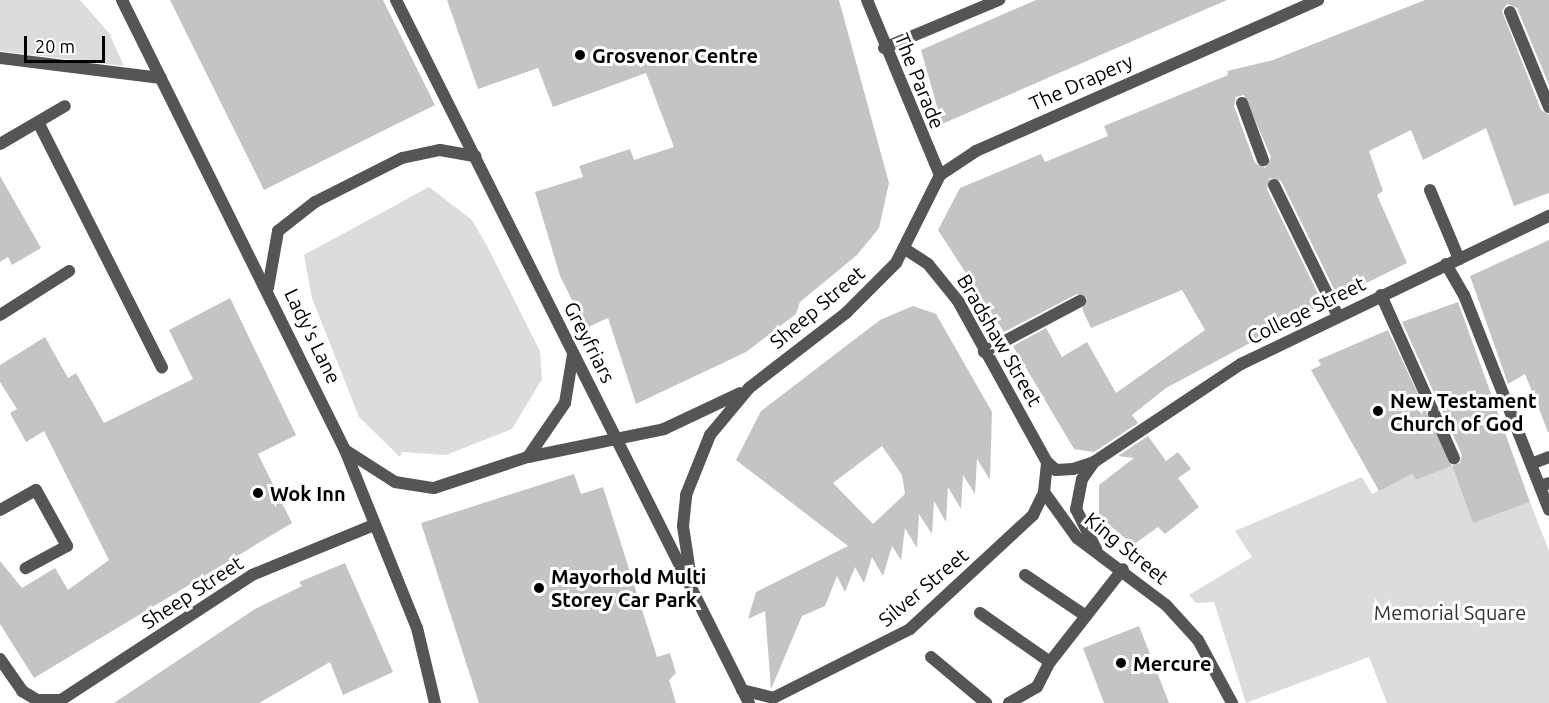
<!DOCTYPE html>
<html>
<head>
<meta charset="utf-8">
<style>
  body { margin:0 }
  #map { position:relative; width:1549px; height:703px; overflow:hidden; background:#fff; font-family:Ubuntu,sans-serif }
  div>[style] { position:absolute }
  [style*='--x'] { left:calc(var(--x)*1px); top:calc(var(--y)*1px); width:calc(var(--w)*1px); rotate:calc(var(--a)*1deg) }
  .green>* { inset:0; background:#dcdcdc }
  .building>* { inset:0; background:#c4c4c4 }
  .lane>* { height:12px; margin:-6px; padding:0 6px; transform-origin:6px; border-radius:6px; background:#555 }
  .street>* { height:12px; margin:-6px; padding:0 6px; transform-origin:6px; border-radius:6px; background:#555 }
  .dots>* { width:16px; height:16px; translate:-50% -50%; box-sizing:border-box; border:3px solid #fff; border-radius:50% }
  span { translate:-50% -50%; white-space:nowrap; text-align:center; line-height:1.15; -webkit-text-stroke:6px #fff; paint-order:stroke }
  .poi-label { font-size:20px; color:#000; font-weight:700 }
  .left { translate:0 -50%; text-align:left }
  .street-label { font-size:20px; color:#000 }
  .park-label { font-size:20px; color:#333 }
  .scale { position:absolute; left:24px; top:36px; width:81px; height:27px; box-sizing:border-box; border:3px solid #000; border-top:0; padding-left:8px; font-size:18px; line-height:21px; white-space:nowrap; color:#000; -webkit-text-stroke:4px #fff; paint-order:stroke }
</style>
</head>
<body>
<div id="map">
  <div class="green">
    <div style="clip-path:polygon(0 0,80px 0,109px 33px,124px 66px,0 51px)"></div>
    <div style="clip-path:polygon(429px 187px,472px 220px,487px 246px,540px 351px,542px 379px,512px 429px,446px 455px,402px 452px,400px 457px,359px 417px,312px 298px,304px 255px)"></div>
    <div style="clip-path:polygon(1452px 466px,1473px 523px,1530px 502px,1549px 551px,1549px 703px,1387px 703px,1369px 657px,1246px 703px,1214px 602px,1196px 603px,1189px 595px,1252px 557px,1235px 531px,1362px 477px,1372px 494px,1412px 474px,1416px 480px)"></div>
  </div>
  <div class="building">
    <div style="clip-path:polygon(170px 0,383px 0,435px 105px,264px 190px)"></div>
    <div style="clip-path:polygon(447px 0,839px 0,889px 183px,879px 228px,857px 255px,800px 302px,796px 314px,746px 352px,636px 404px,608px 318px,586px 328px,560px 276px,535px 192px,583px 177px,579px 166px,630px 149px,634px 160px,674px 147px,646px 73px,553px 107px,538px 68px,478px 89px)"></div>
    <div style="clip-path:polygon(1036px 0,1227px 0,942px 124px,921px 50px)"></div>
    <div style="clip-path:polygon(evenodd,1425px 0,1549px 0,1549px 85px,1517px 8px,1507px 4px,1502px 11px,1541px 110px,1549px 115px,1549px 193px,1514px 206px,1486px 128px,1423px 160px,1411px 130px,1369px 151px,1383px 191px,1377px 195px,1407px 263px,1338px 297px,1281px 181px,1270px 178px,1267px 189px,1323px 304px,1166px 388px,1132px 415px,1138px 423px,1094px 452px,1074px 449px,1013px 346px,1046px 328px,1062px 357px,1087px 342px,1116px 393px,1205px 330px,1182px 290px,1091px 328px,1082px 309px,1087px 298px,1077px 294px,1004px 332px,938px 230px,960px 188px,1041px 154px,1045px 162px,1108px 136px,1104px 126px,1228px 75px,1227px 71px,1273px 60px,1425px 0,1244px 95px,1271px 157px,1265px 168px,1255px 163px,1234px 106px,1236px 97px,1244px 95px)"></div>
    <div style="clip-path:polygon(0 176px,41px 248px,12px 265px,8px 257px,0 262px)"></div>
    <div style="clip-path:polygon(1549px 240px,1549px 432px,1548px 432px,1525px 374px,1508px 384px,1470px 276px)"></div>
    <div style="clip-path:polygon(230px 298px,296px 435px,258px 454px,292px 523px,34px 678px,0 624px,0 561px,22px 588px,55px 568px,68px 590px,109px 560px,44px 431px,26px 442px,10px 413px,17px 409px,0 382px,0 365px,45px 337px,68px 378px,76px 373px,104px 423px,193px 379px,169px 330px)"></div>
    <div style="clip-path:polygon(1458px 302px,1530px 502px,1473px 523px,1452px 466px,1460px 463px,1462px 455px,1402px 322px)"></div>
    <div style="clip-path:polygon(evenodd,913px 306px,936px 314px,992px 412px,990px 480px,977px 459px,975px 494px,963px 475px,961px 509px,948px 487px,946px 522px,934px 501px,932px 534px,919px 514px,917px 548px,905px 528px,901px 560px,892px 546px,883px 576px,872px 557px,864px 583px,855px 567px,845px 592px,837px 576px,825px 606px,802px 616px,771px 689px,765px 611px,748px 619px,756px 592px,848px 546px,736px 460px,761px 411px,880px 320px,913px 306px,882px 446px,902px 475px,905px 494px,873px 524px,833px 483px,882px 446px)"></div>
    <div style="clip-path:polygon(1388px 330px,1452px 466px,1416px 480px,1412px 474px,1379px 491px,1311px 370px,1321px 365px,1318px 360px)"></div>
    <div style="clip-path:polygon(1148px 436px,1166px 461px,1178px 452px,1191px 469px,1178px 478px,1199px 507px,1165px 534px,1158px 527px,1133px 545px,1099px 516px,1099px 485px,1134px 458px,1118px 456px)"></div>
    <div style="clip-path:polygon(574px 474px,581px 494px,603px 487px,657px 657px,670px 653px,676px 673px,669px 680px,676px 703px,479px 703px,421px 523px)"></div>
    <div style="clip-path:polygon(345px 563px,393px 672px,343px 695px,330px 662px,259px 703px,114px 703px,255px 609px,302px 586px,299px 582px)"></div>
    <div style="clip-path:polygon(1139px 626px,1169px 703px,1104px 703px,1083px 648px)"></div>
  </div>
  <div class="lane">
    <div style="--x:1510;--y:12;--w:103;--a:67.7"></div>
    <div style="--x:0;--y:58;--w:162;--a:7.1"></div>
    <div style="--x:1242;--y:103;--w:61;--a:69.8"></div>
    <div style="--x:38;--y:122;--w:275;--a:63.2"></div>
    <div style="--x:1274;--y:185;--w:146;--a:64"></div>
    <div style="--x:1430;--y:190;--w:75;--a:67.2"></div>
    <div style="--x:268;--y:288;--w:58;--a:-80"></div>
    <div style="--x:278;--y:231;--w:47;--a:-38.1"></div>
    <div style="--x:315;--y:202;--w:97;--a:-26.8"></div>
    <div style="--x:402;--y:158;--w:39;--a:-12"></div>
    <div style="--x:440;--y:150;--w:36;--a:10"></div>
    <div style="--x:984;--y:352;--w:109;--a:-28"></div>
    <div style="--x:1531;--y:464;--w:19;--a:-21"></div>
    <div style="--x:1540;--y:486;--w:9;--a:-18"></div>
    <div style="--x:0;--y:510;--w:41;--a:-29.1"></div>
    <div style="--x:36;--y:490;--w:64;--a:61"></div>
    <div style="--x:67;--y:546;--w:47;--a:151.8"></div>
    <div style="--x:1025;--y:575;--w:73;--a:33.9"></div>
    <div style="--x:1166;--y:605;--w:47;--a:47.6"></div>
    <div style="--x:1198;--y:640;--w:72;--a:61.6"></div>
    <div style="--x:980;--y:613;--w:85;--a:35"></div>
    <div style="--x:931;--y:657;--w:72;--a:39.9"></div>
    <div style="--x:1009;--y:703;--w:32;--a:-30"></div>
    <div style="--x:1037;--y:687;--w:28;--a:-63"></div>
    <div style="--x:1050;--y:662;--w:118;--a:-51.9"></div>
  </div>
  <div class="street">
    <div style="--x:122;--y:0;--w:502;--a:63.64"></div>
    <div style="--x:345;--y:450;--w:192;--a:68"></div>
    <div style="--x:417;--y:628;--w:77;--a:76.5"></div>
    <div style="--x:396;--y:0;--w:787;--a:63.34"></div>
    <div style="--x:867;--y:0;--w:190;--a:67.4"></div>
    <div style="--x:884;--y:48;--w:125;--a:-22.7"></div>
    <div style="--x:0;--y:144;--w:75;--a:-30.3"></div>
    <div style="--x:905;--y:249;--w:27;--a:33"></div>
    <div style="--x:928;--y:264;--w:48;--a:51"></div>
    <div style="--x:958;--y:301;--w:184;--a:61.1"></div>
    <div style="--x:1047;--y:462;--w:12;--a:42"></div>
    <div style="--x:1056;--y:470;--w:17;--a:-3"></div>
    <div style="--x:1073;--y:469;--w:22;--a:-18"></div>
    <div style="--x:1094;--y:462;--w:177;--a:-33.7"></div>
    <div style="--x:1241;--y:364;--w:342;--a:-25.7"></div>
    <div style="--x:1446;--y:264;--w:36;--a:60"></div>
    <div style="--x:1464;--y:295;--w:231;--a:68.4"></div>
    <div style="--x:1381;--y:295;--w:179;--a:65.9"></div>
    <div style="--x:0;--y:315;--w:82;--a:-32.5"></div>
    <div style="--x:345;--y:450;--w:59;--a:32.6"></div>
    <div style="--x:395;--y:482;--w:39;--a:9"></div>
    <div style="--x:434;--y:488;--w:99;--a:-18.3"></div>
    <div style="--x:528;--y:457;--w:139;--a:-11.6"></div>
    <div style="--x:664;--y:429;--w:84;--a:-25.3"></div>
    <div style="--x:528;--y:457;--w:65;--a:-55.6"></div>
    <div style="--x:565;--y:403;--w:50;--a:-80.7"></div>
    <div style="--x:1094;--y:462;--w:21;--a:125"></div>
    <div style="--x:1082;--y:479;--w:31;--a:101"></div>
    <div style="--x:1076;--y:509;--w:45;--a:63.4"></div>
    <div style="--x:1044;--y:492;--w:57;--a:54.3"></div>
    <div style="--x:1077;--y:538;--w:111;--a:37"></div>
    <div style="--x:691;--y:579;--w:54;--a:-98.6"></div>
    <div style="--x:683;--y:526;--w:31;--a:-84"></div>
    <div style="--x:686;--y:495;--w:65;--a:-68.2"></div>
    <div style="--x:710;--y:435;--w:61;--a:-50.3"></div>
    <div style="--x:749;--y:388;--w:123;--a:-37.7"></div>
    <div style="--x:846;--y:313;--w:71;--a:-45"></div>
    <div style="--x:896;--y:263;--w:98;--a:-63.4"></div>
    <div style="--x:940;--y:175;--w:43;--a:-33.7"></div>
    <div style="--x:976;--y:151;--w:374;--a:-23.8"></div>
    <div style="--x:0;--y:659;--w:39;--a:55"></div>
    <div style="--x:22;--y:691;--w:17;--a:31"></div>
    <div style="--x:37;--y:700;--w:24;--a:0"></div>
    <div style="--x:61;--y:700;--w:228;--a:-33.2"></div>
    <div style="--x:252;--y:575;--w:132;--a:-22.3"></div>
    <div style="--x:742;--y:690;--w:32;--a:14"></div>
    <div style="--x:773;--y:698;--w:153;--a:-26.7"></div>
    <div style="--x:910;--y:629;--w:168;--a:-42.8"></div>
    <div style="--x:1033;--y:515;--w:25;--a:-64"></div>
    <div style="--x:1044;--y:492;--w:30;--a:-84"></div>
  </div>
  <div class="dots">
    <div style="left:580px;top:55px;background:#000"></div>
    <div style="left:1378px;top:411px;background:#000"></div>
    <div style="left:258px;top:493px;background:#000"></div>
    <div style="left:539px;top:588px;background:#000"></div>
    <div style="left:1121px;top:663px;background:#000"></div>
  </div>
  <div class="poi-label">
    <span class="left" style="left:592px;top:55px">Grosvenor Centre</span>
    <span class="left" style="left:1390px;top:412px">New Testament<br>Church of God</span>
    <span class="left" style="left:270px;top:493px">Wok Inn</span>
    <span class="left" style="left:551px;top:588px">Mayorhold Multi<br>Storey Car Park</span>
    <span class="left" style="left:1133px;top:663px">Mercure</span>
  </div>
  <div class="street-label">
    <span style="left:920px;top:81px;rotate:68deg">The Parade</span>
    <span style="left:1081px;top:82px;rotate:-24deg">The Drapery</span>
    <span style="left:817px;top:307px;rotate:-40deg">Sheep Street</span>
    <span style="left:1306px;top:310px;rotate:-26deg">College Street</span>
    <span style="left:313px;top:336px;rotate:64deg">Lady's Lane</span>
    <span style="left:1000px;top:340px;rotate:60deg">Bradshaw Street</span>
    <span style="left:590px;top:342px;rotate:63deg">Greyfriars</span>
    <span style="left:1127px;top:548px;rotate:39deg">King Street</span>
    <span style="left:923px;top:587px;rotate:-40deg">Silver Street</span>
    <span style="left:192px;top:592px;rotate:-33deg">Sheep Street</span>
  </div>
  <div class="park-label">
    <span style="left:1450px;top:612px">Memorial Square</span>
  </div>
  <div class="scale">20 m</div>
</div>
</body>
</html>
